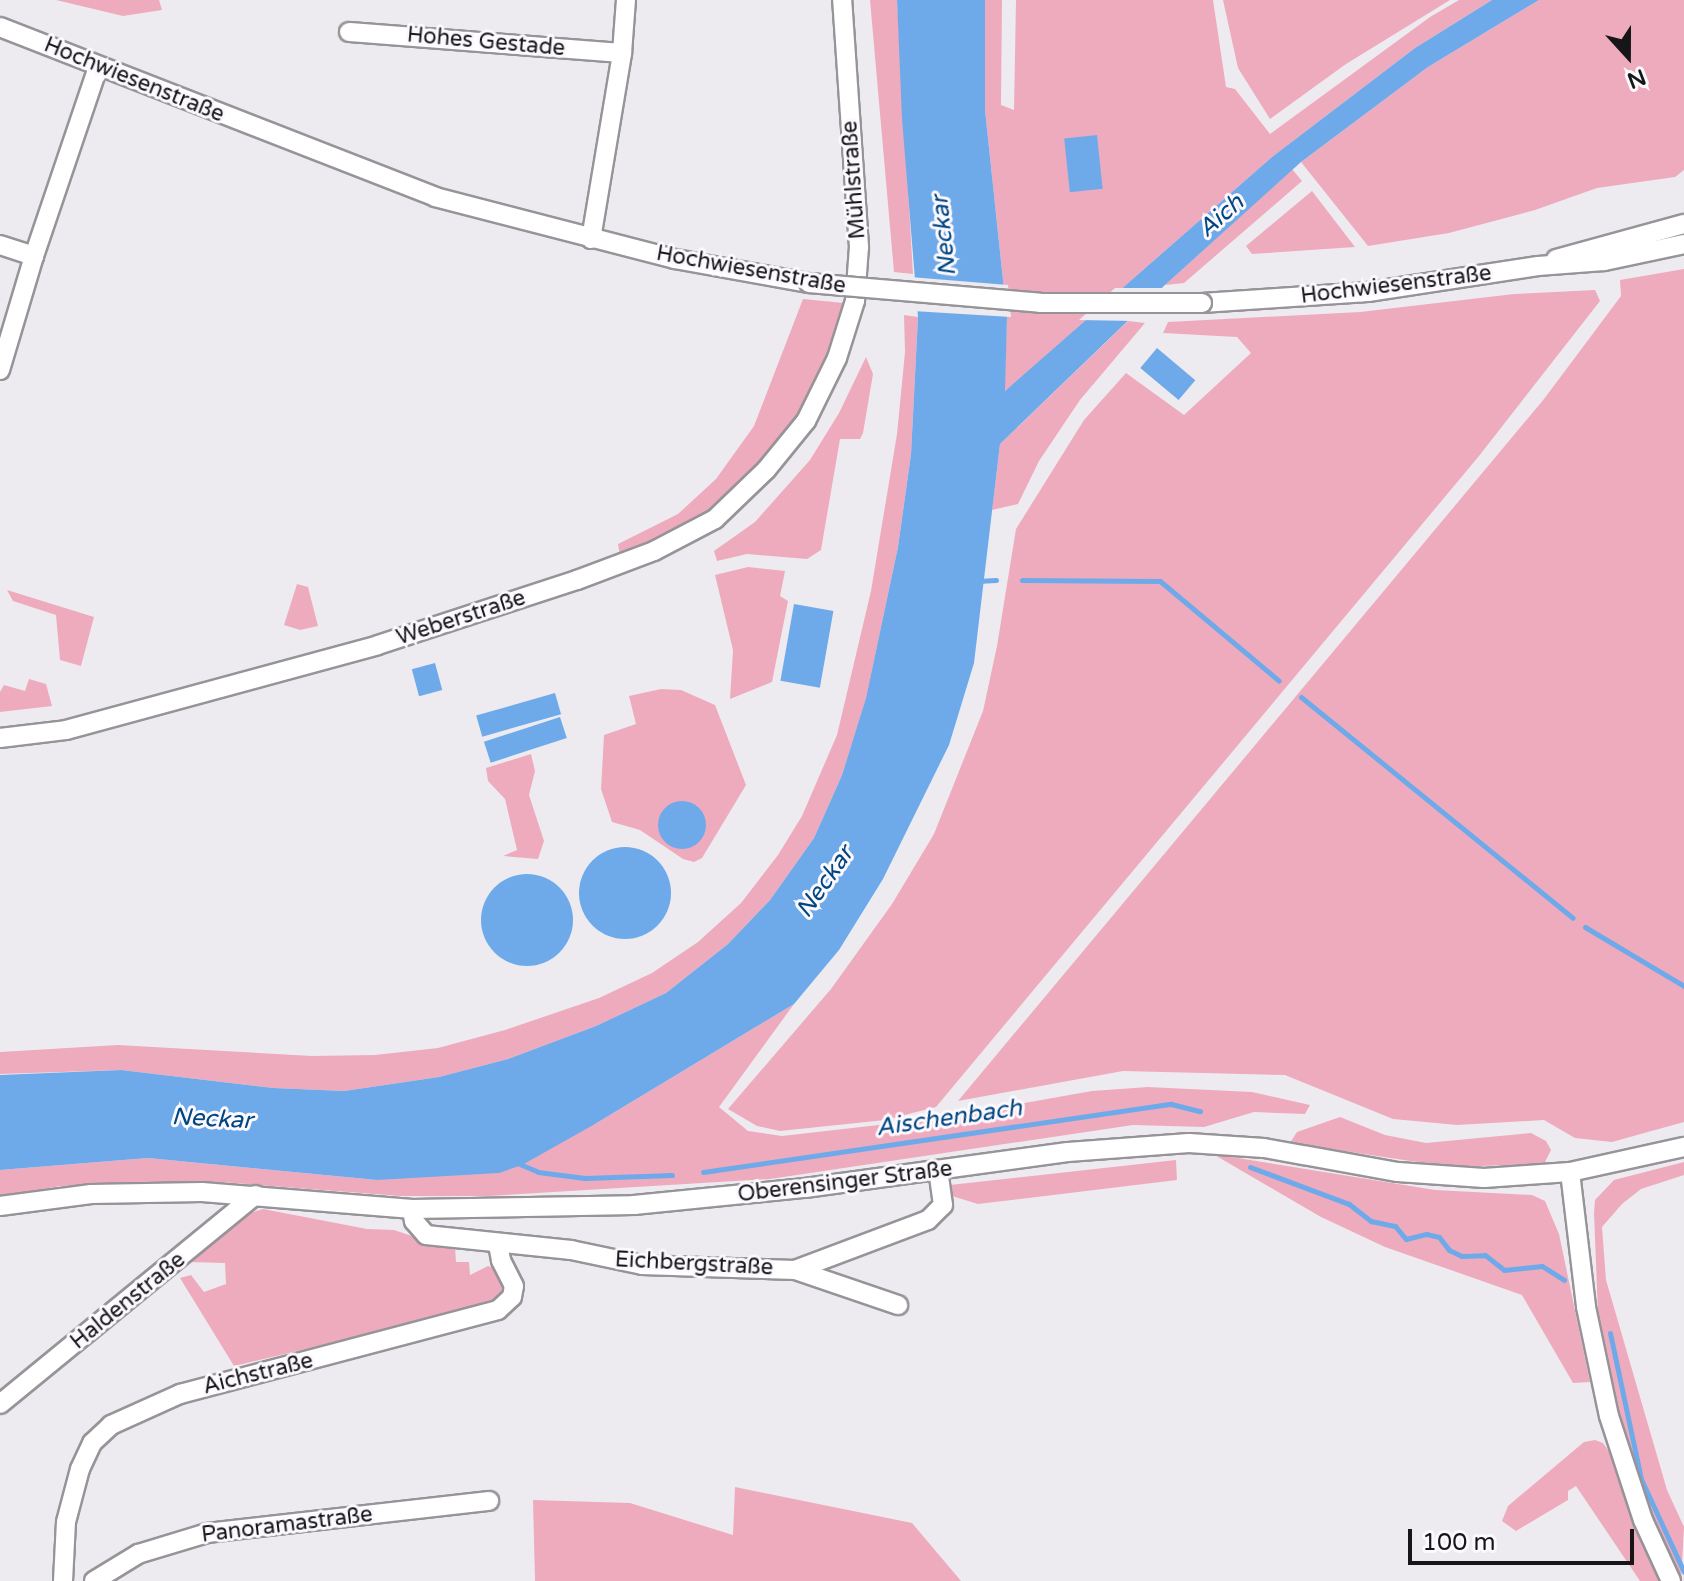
<!DOCTYPE html>
<html>
<head>
<meta charset="utf-8">
<style>
  body { margin:0 }
  #map { position:relative; width:1684px; height:1581px; overflow:hidden; background:#edebf0; font-family:"Varela Round",sans-serif }
  div>[style] { position:absolute }
  [style*='--x'] { left:calc(var(--x)*1px); top:calc(var(--y)*1px); width:calc(var(--w)*1px); rotate:calc(var(--a)*1deg) }
  .green>* { inset:0; background:#efabbe }
  .water>* { inset:0; background:#6eaaea; transform-origin:0 0 }
  .round { border-radius:50% }
  .pier>* { inset:0; background:#edebf0 }
  .stream>* { height:5px; margin:-2.5px; padding:0 2.5px; transform-origin:2.5px; border-radius:2.5px; background:#6eaaea }
  .roads { filter:drop-shadow(2px 0 #979499) drop-shadow(-2px 0 #979499) drop-shadow(0 2px #979499) drop-shadow(0 -2px #979499) }
  .minor>* { height:18px; margin:-9px; padding:0 9px; transform-origin:9px; border-radius:9px; background:#fff }
  .bridges { filter:drop-shadow(2px 0 #979499) drop-shadow(-2px 0 #979499) drop-shadow(0 2px #979499) drop-shadow(0 -2px #979499) }
  .minor-bridge>* { height:18px; margin:-9px; padding:0 9px; transform-origin:9px; border-radius:9px; background:#fff }
  span { translate:-50% -50%; white-space:nowrap; text-align:center; line-height:1.15; -webkit-text-stroke:6px #fbf8fe; paint-order:stroke }
  .street-label { font-size:22px; color:#161517 }
  .water-label { font-size:24px; color:#004680; font-style:italic }
  .north { position:absolute; left:1588px; top:16px; width:80px; height:80px; -webkit-text-stroke:6px #fbf8fe; paint-order:stroke; rotate:159deg; font-size:22px; font-weight:700; line-height:32px; text-align:center; color:#161517 }
  .north::after { content:''; display:block; margin:auto; width:28px; height:36px; background:#161517; clip-path:polygon(50% 0,100% 100%,50% 72%,0 100%) }
  .scale { position:absolute; left:1408px; top:1529px; width:226px; height:36px; box-sizing:border-box; border:4px solid #161517; border-top:0; padding-left:10px; font-size:24px; line-height:28px; white-space:nowrap; color:#161517; -webkit-text-stroke:6px #fbf8fe; paint-order:stroke }
</style>
</head>
<body>
<div id="map">
  <div class="green">
    <div style="clip-path:polygon(56px 0,159px 0,162px 10px,123px 16px)"></div>
    <div style="clip-path:polygon(870px 0,897px 0,913px 274px,894px 272px)"></div>
    <div style="clip-path:polygon(985px 0,1002px 0,1001px 105px,1014px 110px,1016px 0,1213px 0,1226px 87px,1235px 89px,1270px 134px,1430px 17px,1459px 0,1492px 0,1415px 48px,1272px 157px,1004px 392px,1007px 318px,985px 110px)"></div>
    <div style="clip-path:polygon(1223px 0,1450px 0,1346px 64px,1270px 119px,1238px 68px)"></div>
    <div style="clip-path:polygon(1539px 0,1684px 0,1684px 170px,1675px 177px,1597px 188px,1535px 210px,1449px 233px,1368px 246px,1301px 162px,1428px 67px)"></div>
    <div style="clip-path:polygon(1292px 169px,1302px 181px,1184px 283px,1165px 285px)"></div>
    <div style="clip-path:polygon(1312px 191px,1355px 247px,1252px 254px,1246px 246px)"></div>
    <div style="clip-path:polygon(1684px 269px,1684px 1122px,1612px 1142px,1575px 1138px,1544px 1120px,1457px 1125px,1393px 1119px,1285px 1075px,1123px 1071px,958px 1101px,1544px 399px,1621px 296px,1620px 280px)"></div>
    <div style="clip-path:polygon(1595px 290px,1600px 301px,1479px 456px,936px 1107px,885px 1120px,780px 1131px,757px 1126px,728px 1109px,831px 989px,892px 904px,934px 834px,983px 711px,997px 646px,1016px 529px,1084px 420px,1126px 373px,1184px 415px,1251px 353px,1237px 337px,1163px 333px,1168px 322px,1360px 312px,1514px 294px)"></div>
    <div style="clip-path:polygon(803px 299px,844px 303px,829px 357px,806px 409px,762px 464px,705px 513px,620px 555px,618px 544px,678px 514px,716px 479px,754px 426px)"></div>
    <div style="clip-path:polygon(904px 315px,918px 317px,911px 454px,898px 547px,866px 699px,842px 775px,814px 838px,770px 900px,728px 944px,666px 993px,596px 1026px,508px 1059px,439px 1077px,344px 1091px,274px 1088px,121px 1070px,0 1074px,0 1052px,118px 1045px,312px 1056px,375px 1055px,438px 1048px,505px 1030px,599px 998px,652px 973px,698px 942px,741px 903px,778px 855px,802px 816px,837px 735px,871px 591px,897px 434px,905px 352px)"></div>
    <div style="clip-path:polygon(1128px 321px,1145px 323px,1080px 400px,1039px 461px,1018px 504px,992px 510px,1000px 444px)"></div>
    <div style="clip-path:polygon(866px 357px,873px 374px,863px 433px,860px 439px,840px 439px,821px 550px,807px 559px,747px 554px,717px 561px,714px 551px,755px 522px,810px 460px,839px 413px)"></div>
    <div style="clip-path:polygon(748px 567px,785px 571px,780px 596px,788px 601px,772px 682px,730px 699px,733px 650px,715px 575px)"></div>
    <div style="clip-path:polygon(297px 584px,308px 587px,318px 626px,300px 630px,284px 625px)"></div>
    <div style="clip-path:polygon(7px 590px,94px 617px,81px 666px,60px 660px,56px 615px,13px 601px)"></div>
    <div style="clip-path:polygon(29px 679px,46px 684px,52px 706px,0 712px,0 692px,4px 685px,25px 691px)"></div>
    <div style="clip-path:polygon(661px 689px,681px 690px,715px 705px,746px 785px,702px 858px,694px 862px,683px 859px,640px 830px,612px 822px,601px 789px,604px 735px,636px 724px,629px 696px)"></div>
    <div style="clip-path:polygon(531px 754px,535px 771px,529px 795px,544px 841px,538px 859px,503px 856px,517px 850px,505px 799px,488px 781px,486px 768px)"></div>
    <div style="clip-path:polygon(794px 1004px,719px 1107px,748px 1131px,782px 1136px,940px 1118px,1092px 1091px,1148px 1087px,1252px 1092px,1310px 1105px,1305px 1114px,1254px 1112px,1204px 1127px,1133px 1125px,770px 1179px,489px 1196px,400px 1196px,220px 1182px,139px 1183px,60px 1186px,0 1197px,0 1170px,148px 1158px,377px 1180px,595px 1124px)"></div>
    <div style="clip-path:polygon(1340px 1117px,1385px 1135px,1426px 1143px,1531px 1133px,1546px 1141px,1551px 1150px,1544px 1164px,1451px 1167px,1290px 1143px,1297px 1132px)"></div>
    <div style="clip-path:polygon(1213px 1154px,1435px 1190px,1532px 1195px,1545px 1201px,1559px 1234px,1590px 1382px,1573px 1383px,1522px 1295px,1385px 1247px,1321px 1217px)"></div>
    <div style="clip-path:polygon(1176px 1160px,1177px 1180px,978px 1204px,952px 1196px,950px 1185px)"></div>
    <div style="clip-path:polygon(1684px 1162px,1684px 1175px,1641px 1189px,1622px 1204px,1602px 1227px,1606px 1280px,1667px 1490px,1684px 1527px,1681px 1581px,1646px 1503px,1609px 1380px,1598px 1314px,1594px 1213px,1595px 1200px,1614px 1180px)"></div>
    <div style="clip-path:polygon(263px 1209px,367px 1229px,394px 1230px,430px 1242px,476px 1250px,455px 1247px,456px 1262px,469px 1262px,470px 1275px,488px 1266px,498px 1269px,506px 1287px,503px 1295px,482px 1307px,234px 1366px,180px 1278px,191px 1275px,204px 1292px,226px 1284px,225px 1263px,188px 1262px,250px 1213px)"></div>
    <div style="clip-path:polygon(1595px 1440px,1603px 1443px,1610px 1453px,1640px 1541px,1660px 1581px,1640px 1581px,1576px 1486px,1568px 1491px,1568px 1500px,1516px 1531px,1502px 1521px,1508px 1506px,1584px 1442px)"></div>
    <div style="clip-path:polygon(735px 1487px,912px 1523px,961px 1581px,535px 1581px,533px 1500px,630px 1503px,733px 1535px)"></div>
  </div>
  <div class="water">
    <div style="clip-path:polygon(897px 0,985px 0,985px 110px,1007px 318px,1005px 391px,1272px 157px,1415px 48px,1492px 0,1539px 0,1428px 67px,1301px 162px,1165px 285px,1000px 444px,974px 663px,949px 745px,883px 879px,839px 950px,794px 1004px,595px 1124px,522px 1165px,499px 1173px,377px 1180px,148px 1158px,0 1170px,0 1075px,121px 1070px,274px 1088px,344px 1091px,439px 1077px,508px 1059px,596px 1026px,666px 993px,728px 944px,770px 900px,814px 838px,842px 775px,866px 698px,898px 547px,911px 454px,918px 317px,902px 119px)"></div>
    <div style="left:1097px;top:135px;width:54px;height:33px;rotate:84deg"></div>
    <div style="left:1157px;top:348px;width:50px;height:26px;rotate:40deg"></div>
    <div style="left:794px;top:604px;width:40px;height:78px;rotate:10deg"></div>
    <div style="left:435px;top:663px;width:28px;height:24px;rotate:75deg"></div>
    <div style="left:555px;top:693px;width:22px;height:82px;rotate:74deg"></div>
    <div style="left:560px;top:717px;width:22px;height:80px;rotate:72deg"></div>
    <div class="round" style="left:658px;top:801px;width:48px;height:48px"></div>
    <div class="round" style="left:579px;top:847px;width:92px;height:92px"></div>
    <div class="round" style="left:481px;top:874px;width:92px;height:92px"></div>
  </div>
  <div class="pier">
    <div style="clip-path:polygon(910px 277px,1008px 285px,1011px 317px,913px 311px)"></div>
    <div style="clip-path:polygon(1115px 288px,1168px 288px,1134px 321px,1079px 320px)"></div>
  </div>
  <div class="stream">
    <div style="--x:1022;--y:580;--w:138;--a:0.4"></div>
    <div style="--x:1160;--y:581;--w:155;--a:40"></div>
    <div style="--x:977;--y:581;--w:19;--a:-3"></div>
    <div style="--x:1301;--y:697;--w:350;--a:39.1"></div>
    <div style="--x:1585;--y:927;--w:115;--a:30.8"></div>
    <div style="--x:515;--y:1162;--w:25;--a:23"></div>
    <div style="--x:538;--y:1172;--w:47;--a:7.3"></div>
    <div style="--x:585;--y:1178;--w:87;--a:-2"></div>
    <div style="--x:1250;--y:1167;--w:106;--a:20.5"></div>
    <div style="--x:1349;--y:1204;--w:28;--a:38"></div>
    <div style="--x:1371;--y:1221;--w:25;--a:12"></div>
    <div style="--x:1395;--y:1226;--w:17;--a:50"></div>
    <div style="--x:1406;--y:1239;--w:21;--a:-14"></div>
    <div style="--x:1426;--y:1234;--w:13;--a:13"></div>
    <div style="--x:1439;--y:1237;--w:16;--a:52"></div>
    <div style="--x:1449;--y:1250;--w:14;--a:25"></div>
    <div style="--x:1462;--y:1256;--w:23;--a:-2"></div>
    <div style="--x:1485;--y:1255;--w:24;--a:38"></div>
    <div style="--x:1504;--y:1270;--w:38;--a:-6"></div>
    <div style="--x:1542;--y:1266;--w:26;--a:32"></div>
    <div style="--x:703;--y:1172;--w:473;--a:-8.3"></div>
    <div style="--x:1171;--y:1104;--w:30;--a:14"></div>
    <div style="--x:1610;--y:1333;--w:149;--a:78"></div>
    <div style="--x:1641;--y:1479;--w:102;--a:65.2"></div>
  </div>
  <div class="roads">
    <div class="minor">
      <div style="--x:0;--y:27;--w:467;--a:21.3"></div>
      <div style="--x:435;--y:197;--w:248;--a:14.5"></div>
      <div style="--x:675;--y:259;--w:136;--a:10.2"></div>
      <div style="--x:349;--y:32;--w:274;--a:4.4"></div>
      <div style="--x:591;--y:239;--w:189;--a:-80.5"></div>
      <div style="--x:622;--y:53;--w:53;--a:-85.7"></div>
      <div style="--x:0;--y:245;--w:36;--a:18"></div>
      <div style="--x:1556;--y:259;--w:133;--a:-15.3"></div>
      <div style="--x:1202;--y:303;--w:166;--a:-3.8"></div>
      <div style="--x:1368;--y:292;--w:172;--a:-8.7"></div>
      <div style="--x:1538;--y:266;--w:66;--a:-4.3"></div>
      <div style="--x:1604;--y:261;--w:82;--a:-12"></div>
      <div style="--x:0;--y:370;--w:119;--a:-73.4"></div>
      <div style="--x:34;--y:256;--w:200;--a:-71.3"></div>
      <div style="--x:0;--y:738;--w:66;--a:-6.9"></div>
      <div style="--x:66;--y:730;--w:323;--a:-15.2"></div>
      <div style="--x:378;--y:645;--w:209;--a:-18.1"></div>
      <div style="--x:577;--y:580;--w:82;--a:-20.6"></div>
      <div style="--x:654;--y:551;--w:69;--a:-27.7"></div>
      <div style="--x:715;--y:519;--w:71;--a:-43.9"></div>
      <div style="--x:766;--y:470;--w:63;--a:-50.8"></div>
      <div style="--x:806;--y:421;--w:70;--a:-63.8"></div>
      <div style="--x:837;--y:358;--w:60;--a:-72.5"></div>
      <div style="--x:855;--y:301;--w:54;--a:-85.8"></div>
      <div style="--x:859;--y:247;--w:248;--a:-93.9"></div>
      <div style="--x:1570;--y:1172;--w:136;--a:83.2"></div>
      <div style="--x:1586;--y:1307;--w:111;--a:78.1"></div>
      <div style="--x:1609;--y:1416;--w:109;--a:71.9"></div>
      <div style="--x:1643;--y:1520;--w:67;--a:65.3"></div>
      <div style="--x:0;--y:1206;--w:92;--a:-7.5"></div>
      <div style="--x:91;--y:1194;--w:111;--a:-1"></div>
      <div style="--x:202;--y:1192;--w:211;--a:4.6"></div>
      <div style="--x:412;--y:1209;--w:222;--a:-1"></div>
      <div style="--x:634;--y:1205;--w:172;--a:-5.7"></div>
      <div style="--x:805;--y:1188;--w:265;--a:-7.8"></div>
      <div style="--x:1068;--y:1152;--w:121;--a:-4.3"></div>
      <div style="--x:1189;--y:1143;--w:75;--a:3.8"></div>
      <div style="--x:1264;--y:1148;--w:136;--a:10.2"></div>
      <div style="--x:1398;--y:1172;--w:86;--a:4"></div>
      <div style="--x:1484;--y:1178;--w:86;--a:-4"></div>
      <div style="--x:1570;--y:1172;--w:117;--a:-12.4"></div>
      <div style="--x:412;--y:1209;--w:12;--a:81"></div>
      <div style="--x:414;--y:1221;--w:18;--a:49"></div>
      <div style="--x:426;--y:1235;--w:146;--a:5.9"></div>
      <div style="--x:571;--y:1250;--w:73;--a:11.9"></div>
      <div style="--x:642;--y:1265;--w:153;--a:1.9"></div>
      <div style="--x:795;--y:1270;--w:142;--a:-20.6"></div>
      <div style="--x:928;--y:1220;--w:21;--a:-45"></div>
      <div style="--x:943;--y:1205;--w:35;--a:-98"></div>
      <div style="--x:795;--y:1270;--w:109;--a:18.8"></div>
      <div style="--x:0;--y:1404;--w:330;--a:-39.3"></div>
      <div style="--x:63;--y:1581;--w:59;--a:-87.1"></div>
      <div style="--x:66;--y:1522;--w:55;--a:-75.2"></div>
      <div style="--x:80;--y:1469;--w:29;--a:-65"></div>
      <div style="--x:92;--y:1443;--w:26;--a:-43"></div>
      <div style="--x:111;--y:1425;--w:76;--a:-24.2"></div>
      <div style="--x:180;--y:1394;--w:329;--a:-14.8"></div>
      <div style="--x:498;--y:1310;--w:19;--a:-43"></div>
      <div style="--x:512;--y:1297;--w:11;--a:-80"></div>
      <div style="--x:514;--y:1286;--w:29;--a:-117"></div>
      <div style="--x:501;--y:1260;--w:16;--a:-101"></div>
      <div style="--x:94;--y:1581;--w:52;--a:-31.5"></div>
      <div style="--x:138;--y:1554;--w:72;--a:-16.9"></div>
      <div style="--x:207;--y:1533;--w:284;--a:-6.5"></div>
    </div>
  </div>
  <div class="bridges">
    <div class="minor-bridge">
      <div style="--x:809;--y:283;--w:232;--a:4.9"></div>
      <div style="--x:1040;--y:303;--w:162;--a:0"></div>
    </div>
  </div>
  <div class="street-label">
    <span style="left:486px;top:42px;rotate:5deg">Hohes Gestade</span>
    <span style="left:134px;top:80px;rotate:22deg">Hochwiesenstraße</span>
    <span style="left:854px;top:180px;rotate:-94deg">Mühlstraße</span>
    <span style="left:751px;top:270px;rotate:10deg">Hochwiesenstraße</span>
    <span style="left:1396px;top:285px;rotate:-7deg">Hochwiesenstraße</span>
    <span style="left:461px;top:618px;rotate:-18deg">Weberstraße</span>
    <span style="left:845px;top:1182px;rotate:-7deg">Oberensinger Straße</span>
    <span style="left:694px;top:1264px;rotate:3deg">Eichbergstraße</span>
    <span style="left:128px;top:1301px;rotate:-39deg">Haldenstraße</span>
    <span style="left:258px;top:1374px;rotate:-14deg">Aichstraße</span>
    <span style="left:287px;top:1525px;rotate:-7deg">Panoramastraße</span>
  </div>
  <div class="water-label">
    <span style="left:1221px;top:216px;rotate:-41deg">Aich</span>
    <span style="left:944px;top:236px;rotate:-96deg">Neckar</span>
    <span style="left:825px;top:882px;rotate:-55deg">Neckar</span>
    <span style="left:949px;top:1118px;rotate:-8deg">Aischenbach</span>
    <span style="left:212px;top:1119px;rotate:3deg">Neckar</span>
  </div>
  <div class="north">N</div>
  <div class="scale">100 m</div>
</div>
</body>
</html>
